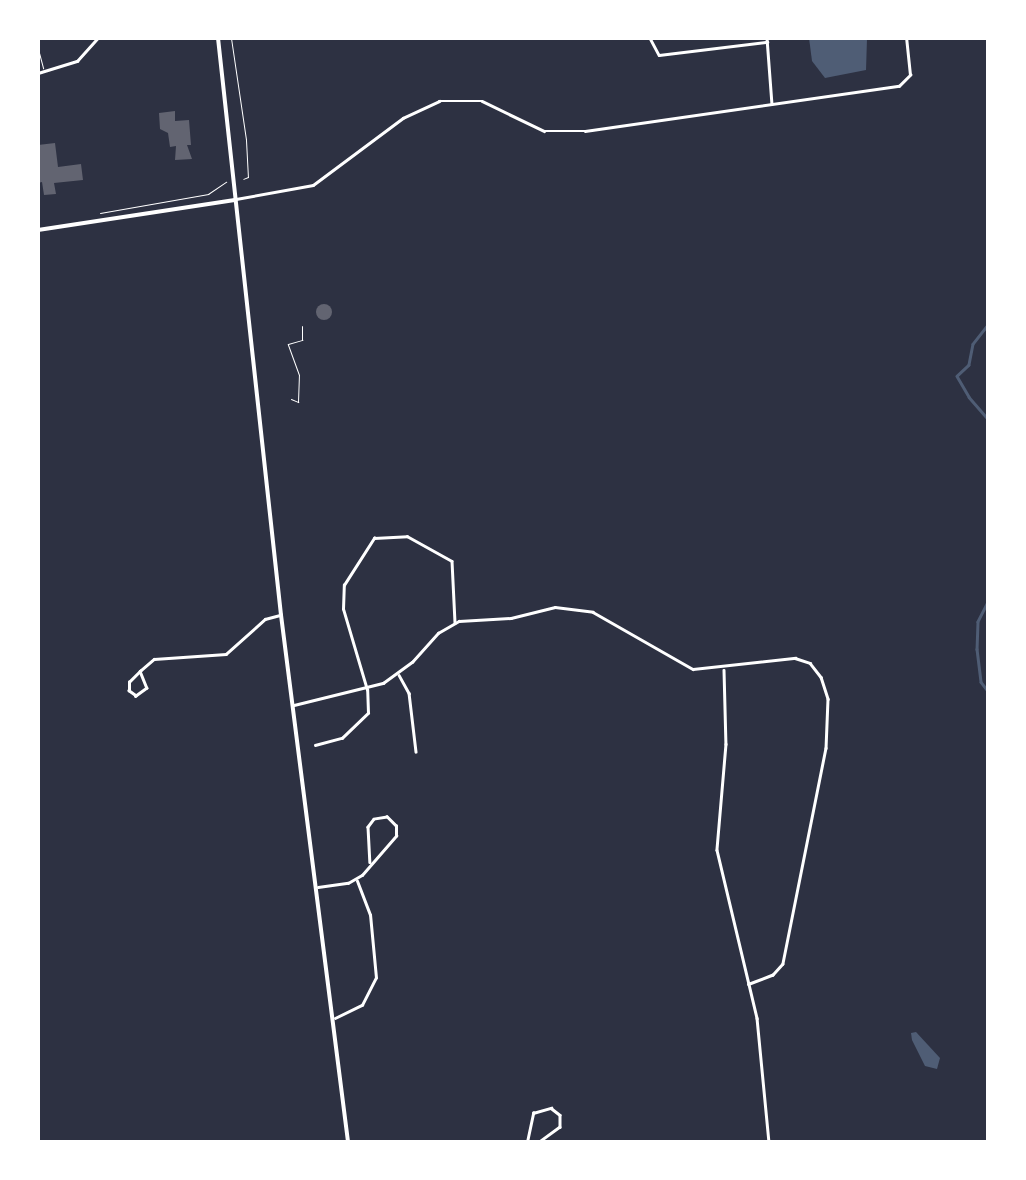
<!DOCTYPE html>
<html>
<head>
<meta charset="utf-8">
<style>
  body { margin:0 }
  #map { position:relative; width:1026px; height:1180px; overflow:hidden; background:#2d3142; font-family:Signika,sans-serif }
  div>[style] { position:absolute }
  [style*='--x'] { left:calc(var(--x)*1px); top:calc(var(--y)*1px); width:calc(var(--w)*1px); rotate:calc(var(--a)*1deg) }
  .water>* { inset:0; background:#4f5d75 }
  .stream>* { height:2.5px; margin:-1.25px; padding:0 1.25px; transform-origin:1.25px; border-radius:1.25px; background:#4f5d75 }
  .building>* { inset:0; background:#626471 }
  .round { border-radius:50% }
  .path>* { height:1px; margin:-0.5px; padding:0 0.5px; transform-origin:0.5px; border-radius:0.5px; background:#fff }
  .service>* { height:1px; margin:-0.5px; padding:0 0.5px; transform-origin:0.5px; border-radius:0.5px; background:#fff }
  .minor>* { height:2.5px; margin:-1.25px; padding:0 1.25px; transform-origin:1.25px; border-radius:1.25px; background:#fff }
  .tertiary>* { height:4px; margin:-2px; padding:0 2px; transform-origin:2px; border-radius:2px; background:#fff }
  span { translate:-50% -50%; white-space:nowrap; text-align:center; line-height:1.15; -webkit-text-stroke:8px #fff; paint-order:stroke }
  .frame { position:absolute; inset:0; border:40px solid #fff; pointer-events:none }
</style>
</head>
<body>
<div id="map">
  <div class="water">
    <div style="clip-path:polygon(809px 38px,867px 38px,866px 70px,825px 78px,812px 61px)"></div>
    <div style="clip-path:polygon(916px 1032px,940px 1058px,937px 1069px,925px 1066px,912px 1040px,911px 1033px)"></div>
  </div>
  <div class="stream">
    <div style="--x:988;--y:38;--w:20;--a:90"></div>
    <div style="--x:988;--y:325;--w:24;--a:128"></div>
    <div style="--x:973;--y:344;--w:21;--a:101"></div>
    <div style="--x:969;--y:365;--w:16;--a:137"></div>
    <div style="--x:957;--y:376;--w:24;--a:60"></div>
    <div style="--x:969;--y:397;--w:29;--a:49"></div>
    <div style="--x:988;--y:602;--w:22;--a:117"></div>
    <div style="--x:978;--y:622;--w:27;--a:92"></div>
    <div style="--x:977;--y:649;--w:33;--a:83"></div>
    <div style="--x:981;--y:682;--w:11;--a:52"></div>
  </div>
  <div class="building">
    <div style="clip-path:polygon(175px 111px,175px 121px,189px 120px,191px 145px,187px 145px,192px 159px,175px 160px,176px 146px,170px 147px,168px 133px,160px 129px,159px 113px)"></div>
    <div style="clip-path:polygon(55px 143px,58px 167px,81px 164px,83px 180px,54px 183px,56px 194px,44px 195px,42px 182px,38px 183px,38px 145px)"></div>
    <div class="round" style="left:316px;top:304px;width:16px;height:16px"></div>
  </div>
  <div class="path">
    <div style="--x:231;--y:38;--w:103;--a:81.6"></div>
    <div style="--x:246;--y:140;--w:37;--a:87"></div>
    <div style="--x:248;--y:177;--w:5;--a:158"></div>
    <div style="--x:100;--y:213;--w:110;--a:-10"></div>
    <div style="--x:208;--y:194;--w:22;--a:-34"></div>
    <div style="--x:291;--y:399;--w:8;--a:23"></div>
    <div style="--x:298;--y:402;--w:27;--a:-88"></div>
    <div style="--x:299;--y:375;--w:33;--a:-110"></div>
    <div style="--x:288;--y:344;--w:15;--a:-16"></div>
    <div style="--x:302;--y:340;--w:14;--a:-90"></div>
  </div>
  <div class="service">
    <div style="--x:38;--y:49;--w:20;--a:75"></div>
  </div>
  <div class="minor">
    <div style="--x:650;--y:38;--w:19;--a:62"></div>
    <div style="--x:659;--y:55;--w:109;--a:-6.9"></div>
    <div style="--x:767;--y:38;--w:66;--a:85.7"></div>
    <div style="--x:38;--y:73;--w:41;--a:-17.1"></div>
    <div style="--x:77;--y:61;--w:31;--a:-48"></div>
    <div style="--x:236;--y:199;--w:78;--a:-10.3"></div>
    <div style="--x:313;--y:185;--w:112;--a:-36.7"></div>
    <div style="--x:403;--y:118;--w:40;--a:-25"></div>
    <div style="--x:439;--y:101;--w:43;--a:0"></div>
    <div style="--x:482;--y:101;--w:69;--a:25.8"></div>
    <div style="--x:544;--y:131;--w:41;--a:0"></div>
    <div style="--x:585;--y:131;--w:317;--a:-8.2"></div>
    <div style="--x:899;--y:86;--w:16;--a:-45"></div>
    <div style="--x:910;--y:75;--w:37;--a:-96"></div>
    <div style="--x:724;--y:670;--w:74;--a:88.5"></div>
    <div style="--x:726;--y:744;--w:106;--a:94.9"></div>
    <div style="--x:717;--y:850;--w:173;--a:76.6"></div>
    <div style="--x:757;--y:1018;--w:125;--a:84.5"></div>
    <div style="--x:140;--y:671;--w:18;--a:68"></div>
    <div style="--x:147;--y:688;--w:14;--a:144"></div>
    <div style="--x:136;--y:696;--w:9;--a:-144"></div>
    <div style="--x:129;--y:691;--w:9;--a:-90"></div>
    <div style="--x:129;--y:682;--w:16;--a:-45"></div>
    <div style="--x:140;--y:671;--w:18;--a:-41"></div>
    <div style="--x:154;--y:659;--w:72;--a:-4"></div>
    <div style="--x:226;--y:654;--w:52;--a:-41.9"></div>
    <div style="--x:265;--y:619;--w:16;--a:-15"></div>
    <div style="--x:399;--y:675;--w:21;--a:61"></div>
    <div style="--x:409;--y:693;--w:59;--a:83.2"></div>
    <div style="--x:294;--y:705;--w:92;--a:-13.9"></div>
    <div style="--x:383;--y:683;--w:36;--a:-36"></div>
    <div style="--x:412;--y:662;--w:39;--a:-48"></div>
    <div style="--x:438;--y:633;--w:24;--a:-30"></div>
    <div style="--x:459;--y:621;--w:52;--a:-3.3"></div>
    <div style="--x:511;--y:618;--w:45;--a:-14"></div>
    <div style="--x:555;--y:607;--w:38;--a:7"></div>
    <div style="--x:593;--y:612;--w:115;--a:29.7"></div>
    <div style="--x:693;--y:669;--w:103;--a:-6.2"></div>
    <div style="--x:795;--y:658;--w:16;--a:18"></div>
    <div style="--x:810;--y:663;--w:18;--a:52"></div>
    <div style="--x:821;--y:677;--w:23;--a:72"></div>
    <div style="--x:828;--y:699;--w:49;--a:92.3"></div>
    <div style="--x:826;--y:748;--w:220;--a:101.3"></div>
    <div style="--x:783;--y:964;--w:15;--a:132"></div>
    <div style="--x:773;--y:975;--w:26;--a:159"></div>
    <div style="--x:315;--y:745;--w:28;--a:-15"></div>
    <div style="--x:342;--y:738;--w:36;--a:-44"></div>
    <div style="--x:368;--y:713;--w:23;--a:-92"></div>
    <div style="--x:367;--y:690;--w:84;--a:-106.5"></div>
    <div style="--x:343;--y:609;--w:24;--a:-88"></div>
    <div style="--x:344;--y:585;--w:56;--a:-57.4"></div>
    <div style="--x:374;--y:538;--w:33;--a:-3"></div>
    <div style="--x:407;--y:536;--w:51;--a:29.1"></div>
    <div style="--x:452;--y:561;--w:62;--a:87.2"></div>
    <div style="--x:318;--y:887;--w:30;--a:-8"></div>
    <div style="--x:348;--y:883;--w:16;--a:-30"></div>
    <div style="--x:362;--y:875;--w:52;--a:-48.9"></div>
    <div style="--x:396;--y:836;--w:10;--a:-90"></div>
    <div style="--x:396;--y:826;--w:13;--a:-135"></div>
    <div style="--x:387;--y:817;--w:13;--a:171"></div>
    <div style="--x:374;--y:819;--w:10;--a:127"></div>
    <div style="--x:368;--y:827;--w:35;--a:87"></div>
    <div style="--x:335;--y:1018;--w:30;--a:-26"></div>
    <div style="--x:362;--y:1005;--w:30;--a:-63"></div>
    <div style="--x:376;--y:978;--w:63;--a:-95.4"></div>
    <div style="--x:370;--y:915;--w:36;--a:-111"></div>
    <div style="--x:527;--y:1142;--w:30;--a:-78"></div>
    <div style="--x:533;--y:1113;--w:19;--a:-16"></div>
    <div style="--x:551;--y:1108;--w:11;--a:38"></div>
    <div style="--x:560;--y:1115;--w:12;--a:90"></div>
    <div style="--x:560;--y:1127;--w:26;--a:144"></div>
  </div>
  <div class="tertiary">
    <div style="--x:218;--y:38;--w:580;--a:83.77"></div>
    <div style="--x:281;--y:615;--w:531;--a:82.75"></div>
    <div style="--x:38;--y:230;--w:199;--a:-8.7"></div>
  </div>
  <div class="frame"></div>
</div>
</body>
</html>
